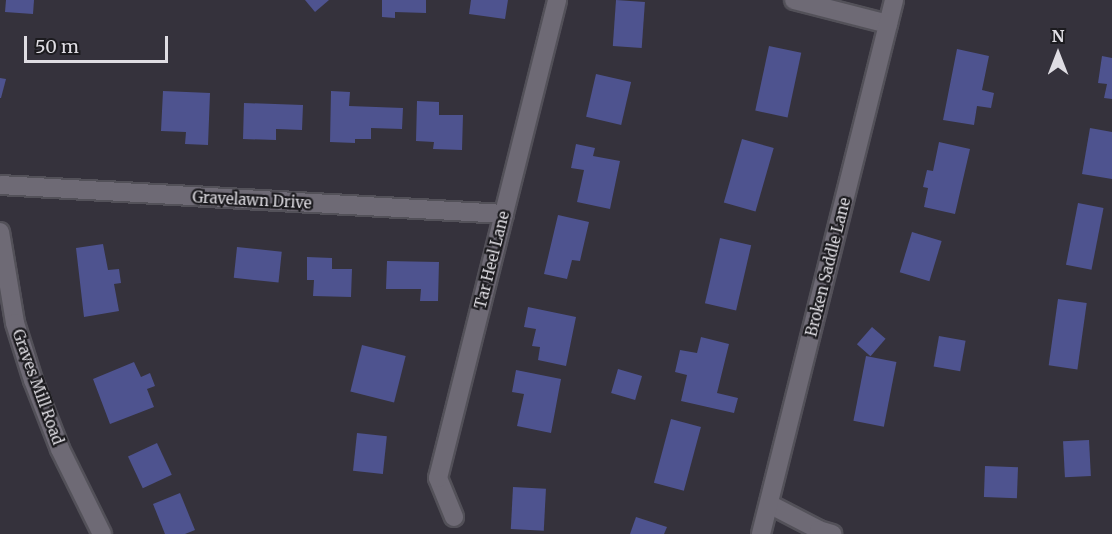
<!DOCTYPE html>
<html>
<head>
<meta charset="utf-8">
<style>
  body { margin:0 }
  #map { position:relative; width:1112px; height:534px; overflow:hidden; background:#35323c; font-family:Merriweather,serif }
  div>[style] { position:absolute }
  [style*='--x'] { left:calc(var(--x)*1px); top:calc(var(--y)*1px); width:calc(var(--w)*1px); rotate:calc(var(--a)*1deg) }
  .building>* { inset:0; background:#4e538f; transform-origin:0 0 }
  .roads { filter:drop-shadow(2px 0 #535159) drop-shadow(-2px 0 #535159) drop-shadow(0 2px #535159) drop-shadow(0 -2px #535159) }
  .street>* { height:18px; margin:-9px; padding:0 9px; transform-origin:9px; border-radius:9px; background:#6e6a75 }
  span { translate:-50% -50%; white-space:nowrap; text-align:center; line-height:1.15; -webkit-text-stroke:4.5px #1c1b1f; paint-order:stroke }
  .street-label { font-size:15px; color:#dfdde3 }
  .north { position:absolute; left:1028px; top:24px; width:60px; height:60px; -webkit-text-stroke:4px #1c1b1f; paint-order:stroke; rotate:0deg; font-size:16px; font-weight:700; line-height:24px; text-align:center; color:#dfdde3 }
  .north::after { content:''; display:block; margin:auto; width:21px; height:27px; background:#dfdde3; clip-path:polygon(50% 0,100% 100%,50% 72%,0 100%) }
  .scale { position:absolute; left:24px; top:36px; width:144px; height:27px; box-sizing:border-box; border:3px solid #dfdde3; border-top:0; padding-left:8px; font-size:18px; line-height:21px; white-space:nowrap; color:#dfdde3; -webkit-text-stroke:4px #1c1b1f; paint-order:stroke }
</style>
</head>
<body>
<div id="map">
  <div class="building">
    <div style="clip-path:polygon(6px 0,34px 0,33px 14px,5px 12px)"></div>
    <div style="clip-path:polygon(305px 0,329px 0,315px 12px)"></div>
    <div style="clip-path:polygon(382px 0,426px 0,426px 13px,395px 12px,395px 18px,382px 17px)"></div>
    <div style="clip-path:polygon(471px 0,508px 0,505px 19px,469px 14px)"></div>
    <div style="left:616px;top:0;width:29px;height:46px;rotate:4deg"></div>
    <div style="left:769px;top:46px;width:33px;height:66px;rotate:12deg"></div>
    <div style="clip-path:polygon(957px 49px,989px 56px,982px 90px,994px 93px,991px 108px,977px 106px,974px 125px,943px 120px)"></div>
    <div style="clip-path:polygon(1102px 56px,1112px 58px,1112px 99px,1104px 98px,1107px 84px,1098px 83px)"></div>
    <div style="left:596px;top:74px;width:36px;height:44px;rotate:13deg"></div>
    <div style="clip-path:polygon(0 78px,6px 79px,1px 98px,0 98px)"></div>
    <div style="clip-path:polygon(163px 91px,210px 93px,208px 145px,185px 144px,186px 132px,161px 131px)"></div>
    <div style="clip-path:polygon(331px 91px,350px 92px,349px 106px,403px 108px,402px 129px,371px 128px,371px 139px,355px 139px,355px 143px,330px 142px)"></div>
    <div style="clip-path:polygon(417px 101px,439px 102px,439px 115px,463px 115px,462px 150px,433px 149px,434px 142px,416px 141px)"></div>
    <div style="clip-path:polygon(244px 103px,303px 105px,302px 130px,276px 129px,276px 140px,243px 139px)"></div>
    <div style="clip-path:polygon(1090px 128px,1112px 132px,1112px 179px,1082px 174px)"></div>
    <div style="left:742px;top:139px;width:33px;height:66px;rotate:16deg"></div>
    <div style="clip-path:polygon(939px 142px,970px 149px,955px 214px,924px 207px,928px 188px,923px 187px,927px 170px,933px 171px)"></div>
    <div style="clip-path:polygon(576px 144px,595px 148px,593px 156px,620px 161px,610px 209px,577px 202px,584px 170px,571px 168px)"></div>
    <div style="left:1078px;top:203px;width:26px;height:63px;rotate:11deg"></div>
    <div style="clip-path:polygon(558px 215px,589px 222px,580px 261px,572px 260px,567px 279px,544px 274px)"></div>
    <div style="left:912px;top:232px;width:31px;height:42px;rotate:17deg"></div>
    <div style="left:720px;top:238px;width:32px;height:67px;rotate:13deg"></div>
    <div style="clip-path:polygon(103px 244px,108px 270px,119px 269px,121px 283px,114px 284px,119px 311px,84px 317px,76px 248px)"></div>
    <div style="left:237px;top:247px;width:45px;height:31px;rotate:6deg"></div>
    <div style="clip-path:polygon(307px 257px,332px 258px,332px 269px,352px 269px,351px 297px,313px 296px,314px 280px,307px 280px)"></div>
    <div style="clip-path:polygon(387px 261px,439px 262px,438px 301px,420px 301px,421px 289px,386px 289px)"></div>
    <div style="left:1058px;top:299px;width:29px;height:67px;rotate:8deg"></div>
    <div style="clip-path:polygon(528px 307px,576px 317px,566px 366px,538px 360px,540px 347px,532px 346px,536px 329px,524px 327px)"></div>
    <div style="left:872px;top:327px;width:18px;height:23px;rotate:41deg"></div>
    <div style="left:939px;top:336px;width:27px;height:31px;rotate:10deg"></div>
    <div style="clip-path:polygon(701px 337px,729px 344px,717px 393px,738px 398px,734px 413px,681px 401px,687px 375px,675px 372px,680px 350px,697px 353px)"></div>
    <div style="left:362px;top:345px;width:45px;height:48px;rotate:14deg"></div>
    <div style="left:866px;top:356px;width:31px;height:66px;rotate:11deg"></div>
    <div style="clip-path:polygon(134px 362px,141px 377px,150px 373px,155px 386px,147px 389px,154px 407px,110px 424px,93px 379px)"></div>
    <div style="left:618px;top:369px;width:25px;height:25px;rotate:16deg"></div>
    <div style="clip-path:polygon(516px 370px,561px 379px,551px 433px,517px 426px,524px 394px,512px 392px)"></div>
    <div style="left:671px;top:419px;width:31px;height:66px;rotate:15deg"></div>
    <div style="left:357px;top:433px;width:30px;height:38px;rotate:6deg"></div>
    <div style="left:1089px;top:440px;width:36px;height:26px;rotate:87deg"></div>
    <div style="left:157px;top:443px;width:35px;height:32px;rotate:65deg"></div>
    <div style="left:985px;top:466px;width:33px;height:31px;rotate:2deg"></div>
    <div style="left:513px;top:487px;width:33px;height:42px;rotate:3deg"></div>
    <div style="clip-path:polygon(180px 493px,195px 530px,185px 534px,165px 534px,153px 504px)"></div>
    <div style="clip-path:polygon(636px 517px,667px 527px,664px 534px,630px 534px)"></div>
  </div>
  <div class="roads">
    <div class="street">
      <div style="--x:794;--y:0;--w:97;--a:14.3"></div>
      <div style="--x:0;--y:185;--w:505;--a:3.29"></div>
      <div style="--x:0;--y:232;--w:92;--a:80.6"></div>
      <div style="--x:15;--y:323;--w:60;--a:72.5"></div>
      <div style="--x:33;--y:380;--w:74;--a:68.6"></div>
      <div style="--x:60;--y:449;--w:95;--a:63.7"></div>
      <div style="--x:769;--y:504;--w:56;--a:27.5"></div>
      <div style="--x:819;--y:530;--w:14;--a:17"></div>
      <div style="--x:454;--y:517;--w:42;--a:-112.3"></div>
      <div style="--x:438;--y:478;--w:493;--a:-76"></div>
      <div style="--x:761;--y:534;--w:550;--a:-76.01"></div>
    </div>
  </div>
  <div class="street-label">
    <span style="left:252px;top:200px;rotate:3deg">Gravelawn Drive</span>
    <span style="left:492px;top:260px;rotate:-76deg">Tar Heel Lane</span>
    <span style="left:828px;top:267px;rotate:-76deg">Broken Saddle Lane</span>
    <span style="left:38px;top:387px;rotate:70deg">Graves Mill Road</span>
  </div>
  <div class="north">N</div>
  <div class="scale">50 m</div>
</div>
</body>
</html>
